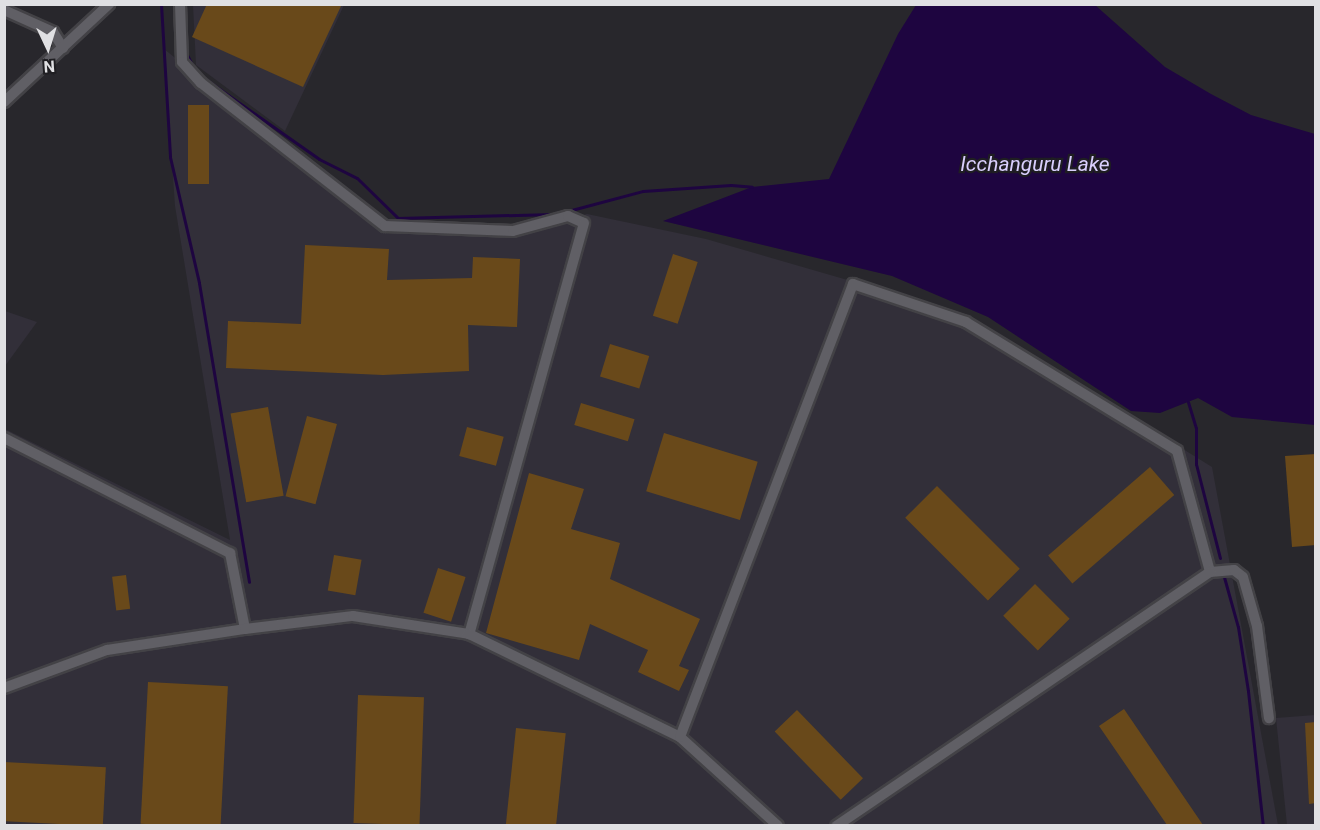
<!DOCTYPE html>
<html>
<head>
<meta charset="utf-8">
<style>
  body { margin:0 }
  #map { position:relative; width:1320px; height:830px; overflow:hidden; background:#28272c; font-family:Roboto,sans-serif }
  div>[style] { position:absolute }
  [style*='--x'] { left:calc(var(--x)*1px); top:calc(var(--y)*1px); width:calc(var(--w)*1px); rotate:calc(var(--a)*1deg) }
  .built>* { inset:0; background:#322f39 }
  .water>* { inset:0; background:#1e0540 }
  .stream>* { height:3px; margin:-1.5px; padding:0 1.5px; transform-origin:1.5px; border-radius:1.5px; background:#1e0540 }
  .building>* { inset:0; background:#69491a; transform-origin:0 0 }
  .roads { filter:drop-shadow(2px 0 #434246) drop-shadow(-2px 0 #434246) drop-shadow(0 2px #434246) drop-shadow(0 -2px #434246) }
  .minor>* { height:10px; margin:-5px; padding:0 5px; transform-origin:5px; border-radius:5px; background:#605f65 }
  span { translate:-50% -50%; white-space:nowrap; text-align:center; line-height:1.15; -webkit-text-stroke:4.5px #1f1e22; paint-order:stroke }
  .water-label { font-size:21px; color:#d9cffd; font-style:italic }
  .frame { position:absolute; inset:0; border:6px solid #e0e0e3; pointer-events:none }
  .north { position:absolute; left:18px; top:18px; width:60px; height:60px; -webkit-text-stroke:4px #1f1e22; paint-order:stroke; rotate:176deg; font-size:16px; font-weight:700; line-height:24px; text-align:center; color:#e0e0e3 }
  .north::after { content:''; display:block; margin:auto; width:21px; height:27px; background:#e0e0e3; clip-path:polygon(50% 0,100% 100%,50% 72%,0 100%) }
</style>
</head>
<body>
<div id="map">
  <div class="built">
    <div style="clip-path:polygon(193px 5px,344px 5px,285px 131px,196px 65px)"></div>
    <div style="clip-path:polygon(164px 49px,387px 227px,517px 235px,587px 214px,706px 239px,965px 314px,1212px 467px,1278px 825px,5px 826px,5px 429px,230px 540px,175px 206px)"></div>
    <div style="clip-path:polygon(5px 311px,37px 322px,5px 366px,4px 311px)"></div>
    <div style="clip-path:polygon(1315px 715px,1315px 825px,1287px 825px,1276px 718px)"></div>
  </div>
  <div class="water">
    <div style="clip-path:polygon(916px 5px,1095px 5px,1165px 67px,1211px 94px,1251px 115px,1315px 134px,1315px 425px,1232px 417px,1198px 398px,1160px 413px,1131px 411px,988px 317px,892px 276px,663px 221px,752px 187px,829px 179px,898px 34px)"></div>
  </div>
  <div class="stream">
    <div style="--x:161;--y:4;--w:153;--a:86.6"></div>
    <div style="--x:170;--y:157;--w:129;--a:77"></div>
    <div style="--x:199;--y:283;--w:303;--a:80.5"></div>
    <div style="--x:185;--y:51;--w:18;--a:63"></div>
    <div style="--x:201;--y:76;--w:144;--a:35.1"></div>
    <div style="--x:319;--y:159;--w:42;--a:26.6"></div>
    <div style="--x:357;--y:178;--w:57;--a:44.3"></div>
    <div style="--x:398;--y:218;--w:157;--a:-1.5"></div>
    <div style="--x:564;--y:212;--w:82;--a:-14.9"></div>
    <div style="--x:643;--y:191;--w:88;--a:-3.9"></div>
    <div style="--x:731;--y:185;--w:21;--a:5"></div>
    <div style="--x:1188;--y:402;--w:27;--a:73"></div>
    <div style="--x:1196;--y:428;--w:36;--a:90"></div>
    <div style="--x:1196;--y:464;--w:97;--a:75.7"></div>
    <div style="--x:1224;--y:577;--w:52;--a:74.4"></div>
    <div style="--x:1238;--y:627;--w:65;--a:81.1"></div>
    <div style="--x:1248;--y:691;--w:136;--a:83.7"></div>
  </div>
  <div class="building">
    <div style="clip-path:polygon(207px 4px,342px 4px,303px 87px,192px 37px)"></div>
    <div style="left:188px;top:105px;width:21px;height:79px"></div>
    <div style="clip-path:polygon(305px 245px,389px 249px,387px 280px,472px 278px,473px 257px,520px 259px,517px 327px,468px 325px,469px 371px,383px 375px,226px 368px,228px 321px,301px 324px)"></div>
    <div style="left:673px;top:254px;width:26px;height:65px;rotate:18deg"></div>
    <div style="left:610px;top:344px;width:41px;height:34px;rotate:17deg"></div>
    <div style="left:581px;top:403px;width:56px;height:23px;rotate:17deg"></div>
    <div style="left:268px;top:407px;width:90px;height:38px;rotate:80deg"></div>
    <div style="left:307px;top:416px;width:31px;height:83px;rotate:15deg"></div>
    <div style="left:467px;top:427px;width:38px;height:30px;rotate:15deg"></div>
    <div style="left:664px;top:433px;width:98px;height:61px;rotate:17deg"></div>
    <div style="clip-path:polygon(1316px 454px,1316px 545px,1292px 547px,1285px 456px)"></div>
    <div style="left:1150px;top:467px;width:37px;height:135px;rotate:49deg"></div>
    <div style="clip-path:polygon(529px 473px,584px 489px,571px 529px,620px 543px,610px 579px,700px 619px,679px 666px,689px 670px,679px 691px,638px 672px,648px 650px,590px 624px,579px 660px,486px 633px)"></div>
    <div style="left:937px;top:486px;width:117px;height:45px;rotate:45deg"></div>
    <div style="left:334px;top:555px;width:28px;height:36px;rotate:10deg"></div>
    <div style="left:438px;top:568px;width:29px;height:47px;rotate:18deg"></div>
    <div style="left:126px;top:575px;width:34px;height:14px;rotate:83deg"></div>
    <div style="left:1035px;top:584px;width:49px;height:45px;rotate:45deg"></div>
    <div style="left:148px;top:682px;width:80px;height:142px;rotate:3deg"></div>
    <div style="left:358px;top:695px;width:66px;height:128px;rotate:2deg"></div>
    <div style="clip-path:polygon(1124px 709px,1203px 825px,1167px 825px,1099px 726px)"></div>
    <div style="left:797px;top:710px;width:95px;height:31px;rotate:46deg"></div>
    <div style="clip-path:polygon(1316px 722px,1316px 803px,1309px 804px,1305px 723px)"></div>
    <div style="left:516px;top:728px;width:50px;height:98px;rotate:6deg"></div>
    <div style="left:4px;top:762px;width:102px;height:59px;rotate:3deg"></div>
  </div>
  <div class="roads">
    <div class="minor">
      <div style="--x:180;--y:4;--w:58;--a:88"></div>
      <div style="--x:182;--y:62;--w:28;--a:48"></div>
      <div style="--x:201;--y:83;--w:233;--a:37.9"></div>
      <div style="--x:385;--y:226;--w:128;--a:2.2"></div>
      <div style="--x:513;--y:231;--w:57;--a:-15.3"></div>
      <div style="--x:568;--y:216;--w:17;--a:24"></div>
      <div style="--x:584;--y:223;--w:427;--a:105.6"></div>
      <div style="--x:4;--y:10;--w:54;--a:24.2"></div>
      <div style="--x:53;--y:32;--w:19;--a:58"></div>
      <div style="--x:4;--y:102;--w:144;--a:-43"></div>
      <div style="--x:4;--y:438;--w:254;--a:27"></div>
      <div style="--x:230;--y:553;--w:77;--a:78.8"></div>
      <div style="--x:1210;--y:572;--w:24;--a:-5"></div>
      <div style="--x:1234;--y:570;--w:11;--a:38"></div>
      <div style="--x:1243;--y:577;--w:51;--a:74.1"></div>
      <div style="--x:1257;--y:626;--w:93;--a:82.6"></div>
      <div style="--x:4;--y:688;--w:110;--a:-20.3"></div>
      <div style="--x:107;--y:650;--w:140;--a:-8.7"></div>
      <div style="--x:245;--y:629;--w:109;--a:-6.9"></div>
      <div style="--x:353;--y:616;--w:117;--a:8.8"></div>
      <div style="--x:469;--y:634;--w:235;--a:26"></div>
      <div style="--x:680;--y:737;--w:132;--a:42.2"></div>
      <div style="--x:680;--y:737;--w:485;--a:-69.1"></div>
      <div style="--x:853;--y:284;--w:119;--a:18.6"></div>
      <div style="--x:966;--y:322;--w:247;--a:31.4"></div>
      <div style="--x:1177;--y:451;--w:125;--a:74.7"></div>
      <div style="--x:1210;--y:572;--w:452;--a:145.8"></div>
    </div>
  </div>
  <div class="water-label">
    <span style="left:1035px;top:164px">Icchanguru Lake</span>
  </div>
  <div class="frame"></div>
  <div class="north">N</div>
</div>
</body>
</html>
